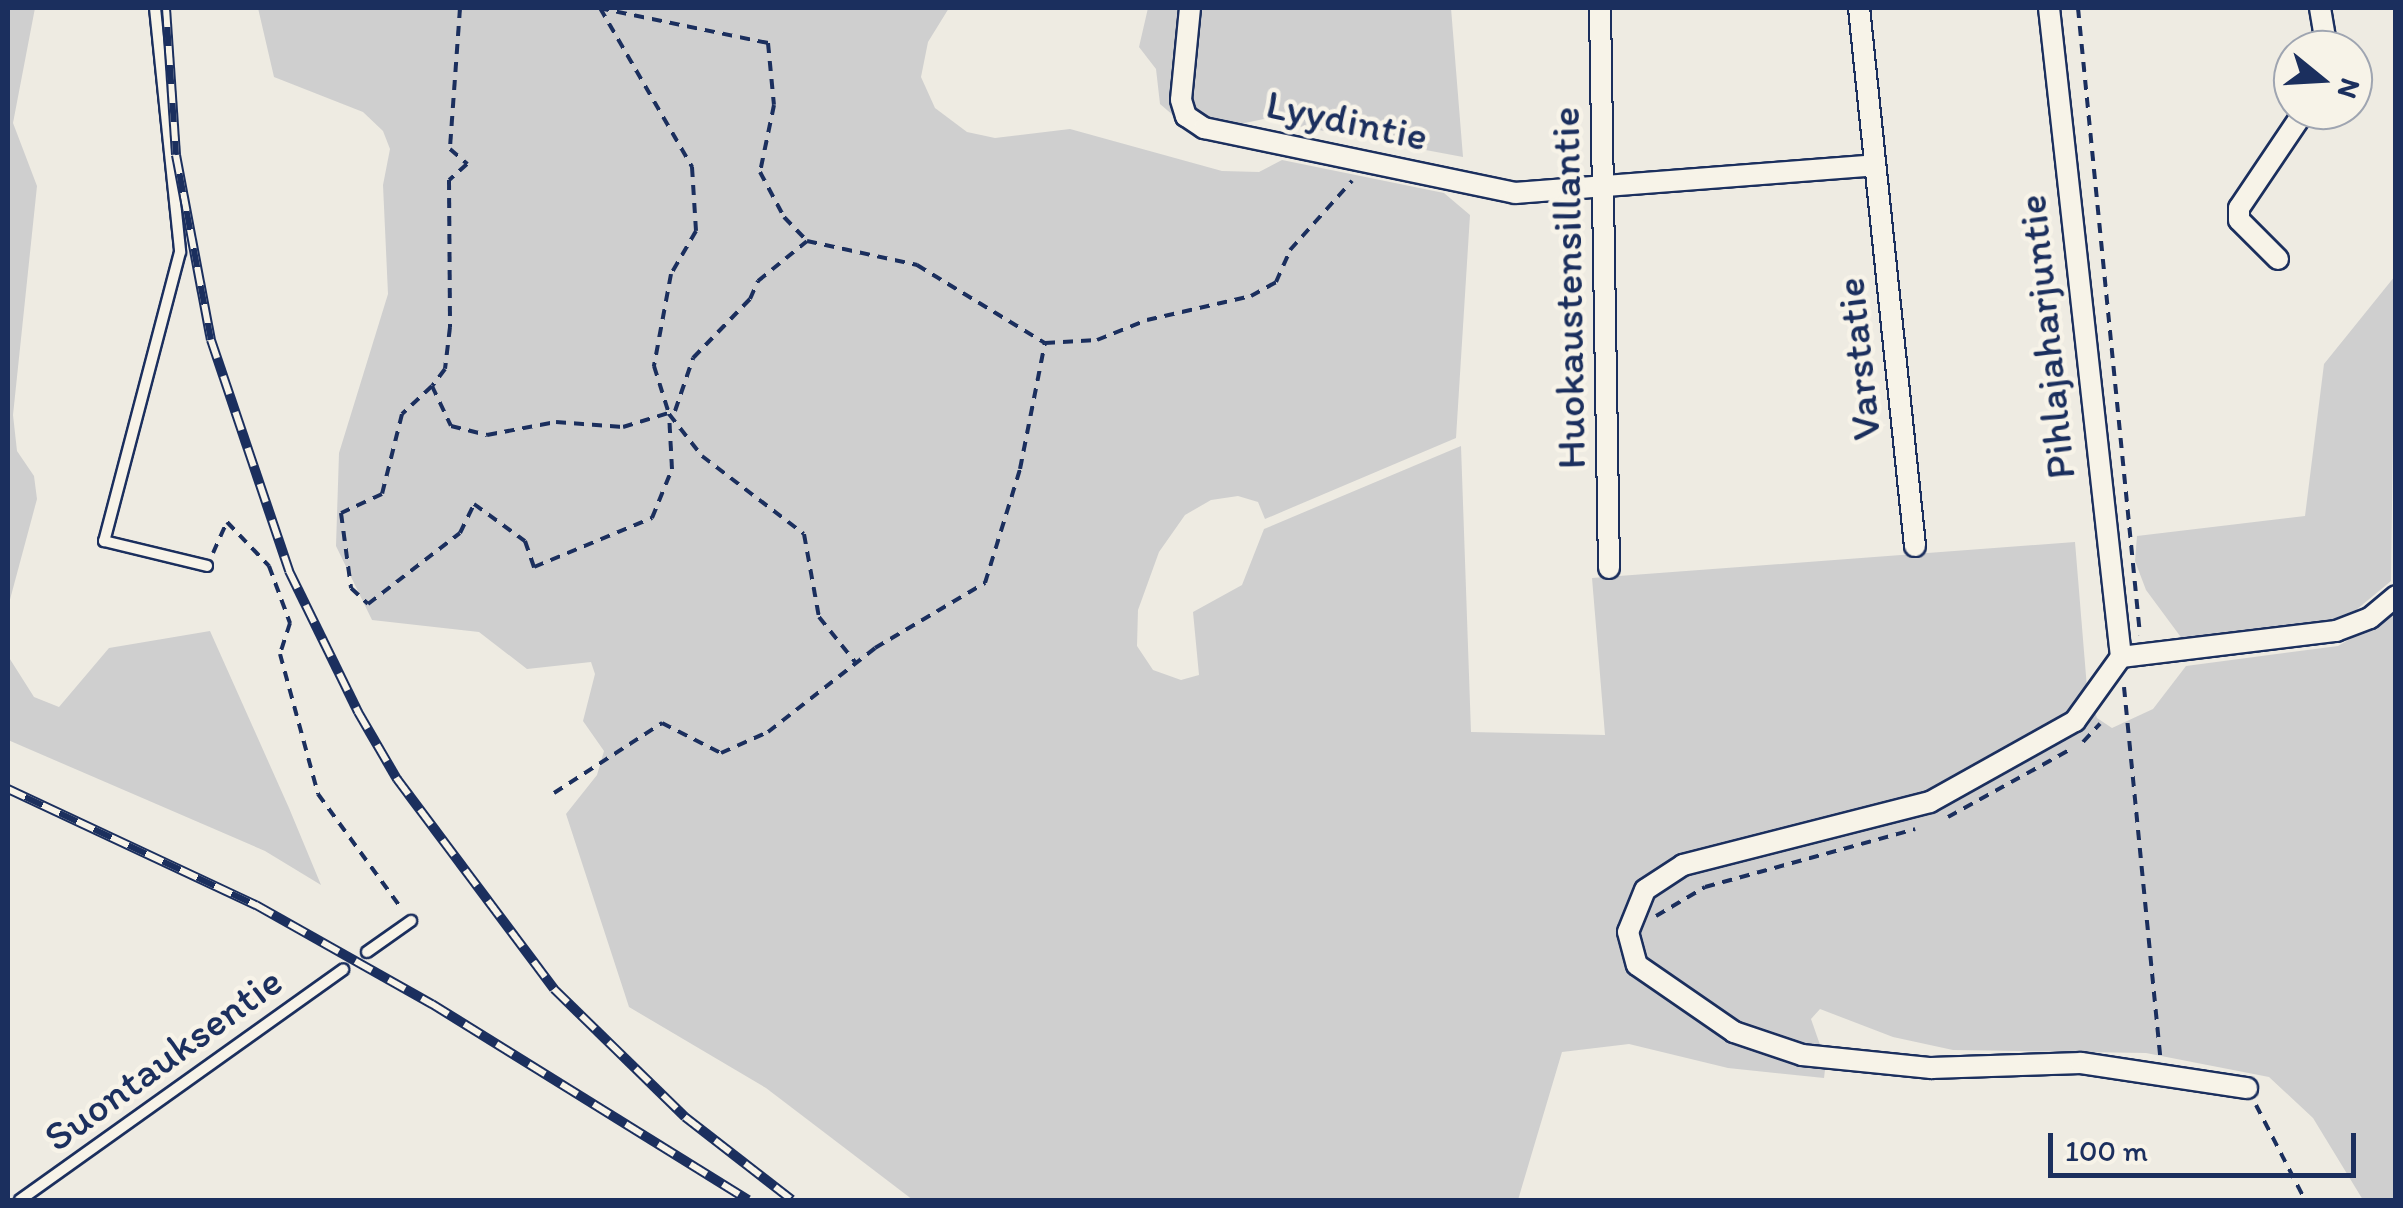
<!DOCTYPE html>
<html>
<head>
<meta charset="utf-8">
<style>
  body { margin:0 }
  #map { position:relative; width:2403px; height:1208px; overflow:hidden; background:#eeebe2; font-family:Itim,sans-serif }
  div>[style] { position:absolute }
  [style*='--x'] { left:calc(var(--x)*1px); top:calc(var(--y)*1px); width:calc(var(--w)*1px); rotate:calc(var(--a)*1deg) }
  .green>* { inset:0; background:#cfcfcf }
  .path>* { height:4px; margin-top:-2px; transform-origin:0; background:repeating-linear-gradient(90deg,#1b2f5e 0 10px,transparent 0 18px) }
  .roads { filter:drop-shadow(2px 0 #1b2f5e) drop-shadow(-2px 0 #1b2f5e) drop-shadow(0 2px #1b2f5e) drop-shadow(0 -2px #1b2f5e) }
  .lane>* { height:10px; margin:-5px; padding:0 5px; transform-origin:5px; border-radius:5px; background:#f7f3e8 }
  .street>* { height:20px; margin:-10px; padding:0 10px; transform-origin:10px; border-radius:10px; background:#f7f3e8 }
  .rail>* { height:10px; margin-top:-5px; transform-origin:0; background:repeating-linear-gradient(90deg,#f7f3e8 0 19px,#1b2f5e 0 38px); box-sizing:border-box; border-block:2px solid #1b2f5e }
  span { translate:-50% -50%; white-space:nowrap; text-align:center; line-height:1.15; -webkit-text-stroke:9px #f7f3e8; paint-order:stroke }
  .street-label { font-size:42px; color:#1b2f5e }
  .frame { position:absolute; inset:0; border:10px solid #1b2f5e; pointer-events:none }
  .north { position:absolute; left:2273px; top:30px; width:100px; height:100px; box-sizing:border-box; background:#f7f3e8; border:2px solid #9fa5b1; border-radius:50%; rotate:108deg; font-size:28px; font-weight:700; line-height:40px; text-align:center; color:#1b2f5e }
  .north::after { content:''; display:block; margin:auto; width:35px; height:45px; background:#1b2f5e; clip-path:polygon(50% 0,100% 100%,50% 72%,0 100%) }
  .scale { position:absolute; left:2048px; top:1133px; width:308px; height:45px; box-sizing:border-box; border:5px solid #1b2f5e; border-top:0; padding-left:12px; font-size:30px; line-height:35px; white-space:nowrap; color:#1b2f5e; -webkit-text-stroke:8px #f7f3e8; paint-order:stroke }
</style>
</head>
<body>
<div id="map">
  <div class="green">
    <div style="clip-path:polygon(8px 8px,35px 8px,13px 123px,37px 186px,13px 415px,17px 451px,34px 476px,37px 499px,8px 607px)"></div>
    <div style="clip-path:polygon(258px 8px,949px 8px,928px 42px,921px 77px,935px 108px,967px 132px,995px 138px,1070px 129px,1222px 171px,1259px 172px,1282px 160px,1444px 193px,1470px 215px,1456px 438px,1265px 519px,1258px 502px,1238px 496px,1211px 500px,1185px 515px,1159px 552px,1138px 610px,1137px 646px,1153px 670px,1181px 680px,1199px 675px,1193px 612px,1242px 585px,1264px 529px,1461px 446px,1471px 732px,1605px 735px,1592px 578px,2075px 542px,2087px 688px,2097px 718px,2112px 728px,2153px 709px,2186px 666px,2338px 646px,2395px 612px,2395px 1200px,2363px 1200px,2313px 1118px,2269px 1077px,2146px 1053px,1953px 1050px,1893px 1037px,1820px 1009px,1811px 1019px,1826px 1062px,1824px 1078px,1728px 1068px,1629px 1044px,1562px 1052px,1518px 1200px,913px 1200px,766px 1088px,629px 1007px,566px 814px,597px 775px,604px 751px,583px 721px,595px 674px,591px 662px,527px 669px,479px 632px,372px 620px,336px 546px,339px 453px,388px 294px,383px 185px,390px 149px,383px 131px,363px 112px,274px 77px)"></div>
    <div style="clip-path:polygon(1148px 8px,1451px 8px,1463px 157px,1292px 125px,1283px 115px,1226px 127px,1174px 116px,1160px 104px,1156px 69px,1139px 47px)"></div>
    <div style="clip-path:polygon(2395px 276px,2391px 581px,2356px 610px,2333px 619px,2183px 640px,2146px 590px,2135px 561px,2137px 536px,2305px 516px,2324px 364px)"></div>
    <div style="clip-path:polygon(210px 631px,289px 808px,321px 885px,265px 851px,8px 740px,8px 656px,34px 697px,59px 707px,109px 648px)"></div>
  </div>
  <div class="path">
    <div style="--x:460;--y:8;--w:141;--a:94.1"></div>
    <div style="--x:450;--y:149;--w:23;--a:41"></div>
    <div style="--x:467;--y:164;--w:24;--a:138"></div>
    <div style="--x:449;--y:180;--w:147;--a:89.6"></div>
    <div style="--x:450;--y:327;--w:42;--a:96.8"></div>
    <div style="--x:445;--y:369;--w:21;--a:127"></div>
    <div style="--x:432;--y:386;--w:44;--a:64.6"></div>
    <div style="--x:451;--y:426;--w:37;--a:14"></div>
    <div style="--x:487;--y:435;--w:70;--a:-10.7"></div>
    <div style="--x:556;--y:422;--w:67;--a:4.3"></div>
    <div style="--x:623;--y:427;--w:54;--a:-17.1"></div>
    <div style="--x:675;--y:411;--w:56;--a:-71.2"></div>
    <div style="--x:693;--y:358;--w:82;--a:-46"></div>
    <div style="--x:750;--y:299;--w:20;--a:-66"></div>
    <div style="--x:758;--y:281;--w:63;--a:-39.2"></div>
    <div style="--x:807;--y:241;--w:113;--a:12.3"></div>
    <div style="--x:917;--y:265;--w:150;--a:31.4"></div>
    <div style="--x:1045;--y:343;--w:52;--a:-3.3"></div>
    <div style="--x:1097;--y:340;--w:54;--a:-21.8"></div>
    <div style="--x:1147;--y:320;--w:107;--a:-13"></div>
    <div style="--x:1251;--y:296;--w:29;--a:-29"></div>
    <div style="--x:1276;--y:282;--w:35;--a:-66"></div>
    <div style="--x:1290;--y:250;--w:93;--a:-48.1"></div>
    <div style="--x:599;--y:8;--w:173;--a:11.7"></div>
    <div style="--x:768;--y:43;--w:62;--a:84.5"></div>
    <div style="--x:774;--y:105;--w:68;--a:101.8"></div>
    <div style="--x:760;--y:172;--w:51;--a:61.9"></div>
    <div style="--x:784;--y:217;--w:33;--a:46"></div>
    <div style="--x:600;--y:8;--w:184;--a:59.9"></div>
    <div style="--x:692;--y:167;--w:64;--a:86.4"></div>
    <div style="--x:696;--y:231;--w:50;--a:120.2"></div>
    <div style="--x:671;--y:274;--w:94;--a:100.5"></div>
    <div style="--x:654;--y:366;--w:50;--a:72.6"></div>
    <div style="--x:669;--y:414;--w:53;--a:51.8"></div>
    <div style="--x:702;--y:456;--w:128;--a:37.4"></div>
    <div style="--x:804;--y:534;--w:84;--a:79.8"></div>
    <div style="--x:819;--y:617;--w:59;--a:51.2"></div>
    <div style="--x:2078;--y:8;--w:630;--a:84.35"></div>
    <div style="--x:432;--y:386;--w:41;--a:137"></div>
    <div style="--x:402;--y:414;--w:82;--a:104"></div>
    <div style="--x:382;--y:494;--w:45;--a:155.1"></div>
    <div style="--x:341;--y:513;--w:76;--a:82.4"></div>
    <div style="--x:351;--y:588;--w:23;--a:43"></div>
    <div style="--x:368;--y:604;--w:116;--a:-37.7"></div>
    <div style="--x:460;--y:533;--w:32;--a:-64"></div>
    <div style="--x:474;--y:504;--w:63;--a:36"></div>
    <div style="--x:525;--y:541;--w:28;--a:71"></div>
    <div style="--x:534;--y:567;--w:128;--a:-22.6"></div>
    <div style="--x:652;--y:518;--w:53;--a:-67.8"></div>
    <div style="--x:672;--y:469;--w:55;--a:-93.1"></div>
    <div style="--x:213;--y:553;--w:34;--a:-66"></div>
    <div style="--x:227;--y:522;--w:61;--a:46.3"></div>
    <div style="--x:269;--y:566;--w:61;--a:69.8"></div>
    <div style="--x:290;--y:623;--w:33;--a:108"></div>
    <div style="--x:280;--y:654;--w:145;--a:74.8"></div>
    <div style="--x:318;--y:794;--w:142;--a:53.9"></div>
    <div style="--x:2124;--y:687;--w:370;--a:84.4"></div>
    <div style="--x:2083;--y:742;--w:25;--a:-47"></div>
    <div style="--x:554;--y:793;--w:129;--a:-32.9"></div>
    <div style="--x:662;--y:723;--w:66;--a:27"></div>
    <div style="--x:721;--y:753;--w:51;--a:-24.1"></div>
    <div style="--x:768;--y:732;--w:136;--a:-38.1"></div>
    <div style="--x:875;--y:648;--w:128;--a:-30.6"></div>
    <div style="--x:985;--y:583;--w:119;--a:-72.9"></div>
    <div style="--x:1020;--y:469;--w:128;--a:-78.8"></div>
    <div style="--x:1948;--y:817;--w:141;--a:-28.9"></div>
    <div style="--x:1656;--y:916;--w:57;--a:-30.6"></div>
    <div style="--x:1705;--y:887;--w:218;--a:-15.4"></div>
    <div style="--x:2256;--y:1105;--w:107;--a:62.7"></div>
  </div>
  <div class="roads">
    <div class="lane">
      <div style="--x:155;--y:8;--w:245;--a:84.1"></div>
      <div style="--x:180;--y:252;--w:299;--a:104.7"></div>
      <div style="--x:104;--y:541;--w:106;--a:13.6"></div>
      <div style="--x:367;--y:952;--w:54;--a:-35.2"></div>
      <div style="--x:20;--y:1200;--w:397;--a:-35.5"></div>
    </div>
    <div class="street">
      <div style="--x:1190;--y:8;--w:92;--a:95.6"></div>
      <div style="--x:1181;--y:100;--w:17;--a:73"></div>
      <div style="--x:1186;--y:116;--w:22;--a:34"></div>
      <div style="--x:1204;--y:128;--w:318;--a:11.8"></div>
      <div style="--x:1515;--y:193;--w:361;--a:-4.4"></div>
      <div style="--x:1600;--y:8;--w:560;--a:89.08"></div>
      <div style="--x:1859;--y:8;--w:541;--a:84.06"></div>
      <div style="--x:2049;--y:8;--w:653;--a:83.67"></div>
      <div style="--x:2320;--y:8;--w:43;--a:80.5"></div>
      <div style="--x:2278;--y:259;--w:55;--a:-135"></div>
      <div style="--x:2239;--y:220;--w:12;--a:-90"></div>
      <div style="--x:2239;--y:208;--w:118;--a:-56"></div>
      <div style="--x:2121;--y:657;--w:79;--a:125.7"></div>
      <div style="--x:2075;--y:721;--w:166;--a:150.8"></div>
      <div style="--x:1930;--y:802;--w:255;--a:165.7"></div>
      <div style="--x:1683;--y:865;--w:45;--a:146.7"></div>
      <div style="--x:1645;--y:890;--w:45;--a:112"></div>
      <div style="--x:1628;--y:932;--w:34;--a:75"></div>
      <div style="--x:1637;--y:965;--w:118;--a:34.6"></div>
      <div style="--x:1734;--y:1032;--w:72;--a:18.7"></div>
      <div style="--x:1802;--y:1055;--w:130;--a:5.8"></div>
      <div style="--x:1931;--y:1068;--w:150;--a:-1.9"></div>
      <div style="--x:2081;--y:1063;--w:168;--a:8.6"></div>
      <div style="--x:2121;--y:657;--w:217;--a:-6.9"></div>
      <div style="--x:2336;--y:631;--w:36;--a:-21"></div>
      <div style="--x:2370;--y:618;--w:34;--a:-40"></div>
    </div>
  </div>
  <div class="rail">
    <div style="--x:166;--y:8;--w:147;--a:86.1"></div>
    <div style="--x:176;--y:155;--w:188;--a:79.3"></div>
    <div style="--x:211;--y:340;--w:244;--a:71.3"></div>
    <div style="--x:289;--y:571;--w:157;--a:63.9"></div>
    <div style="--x:358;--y:712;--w:78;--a:59.8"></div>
    <div style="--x:397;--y:779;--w:262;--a:53.2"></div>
    <div style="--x:554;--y:989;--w:183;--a:44.3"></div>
    <div style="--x:685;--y:1117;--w:135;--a:37.8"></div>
    <div style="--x:8;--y:789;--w:274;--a:25.1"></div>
    <div style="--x:256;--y:905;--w:202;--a:29.4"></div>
    <div style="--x:432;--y:1004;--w:372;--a:31.8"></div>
  </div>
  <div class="street-label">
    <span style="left:1347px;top:120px;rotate:12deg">Lyydintie</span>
    <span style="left:1568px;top:288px;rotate:-91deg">Huokaustensillantie</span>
    <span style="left:2046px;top:337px;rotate:-96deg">Pihlajaharjuntie</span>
    <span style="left:1858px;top:359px;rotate:-96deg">Varstatie</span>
    <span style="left:163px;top:1059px;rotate:-36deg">Suontauksentie</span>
  </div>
  <div class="frame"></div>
  <div class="north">N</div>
  <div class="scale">100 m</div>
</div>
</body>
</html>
